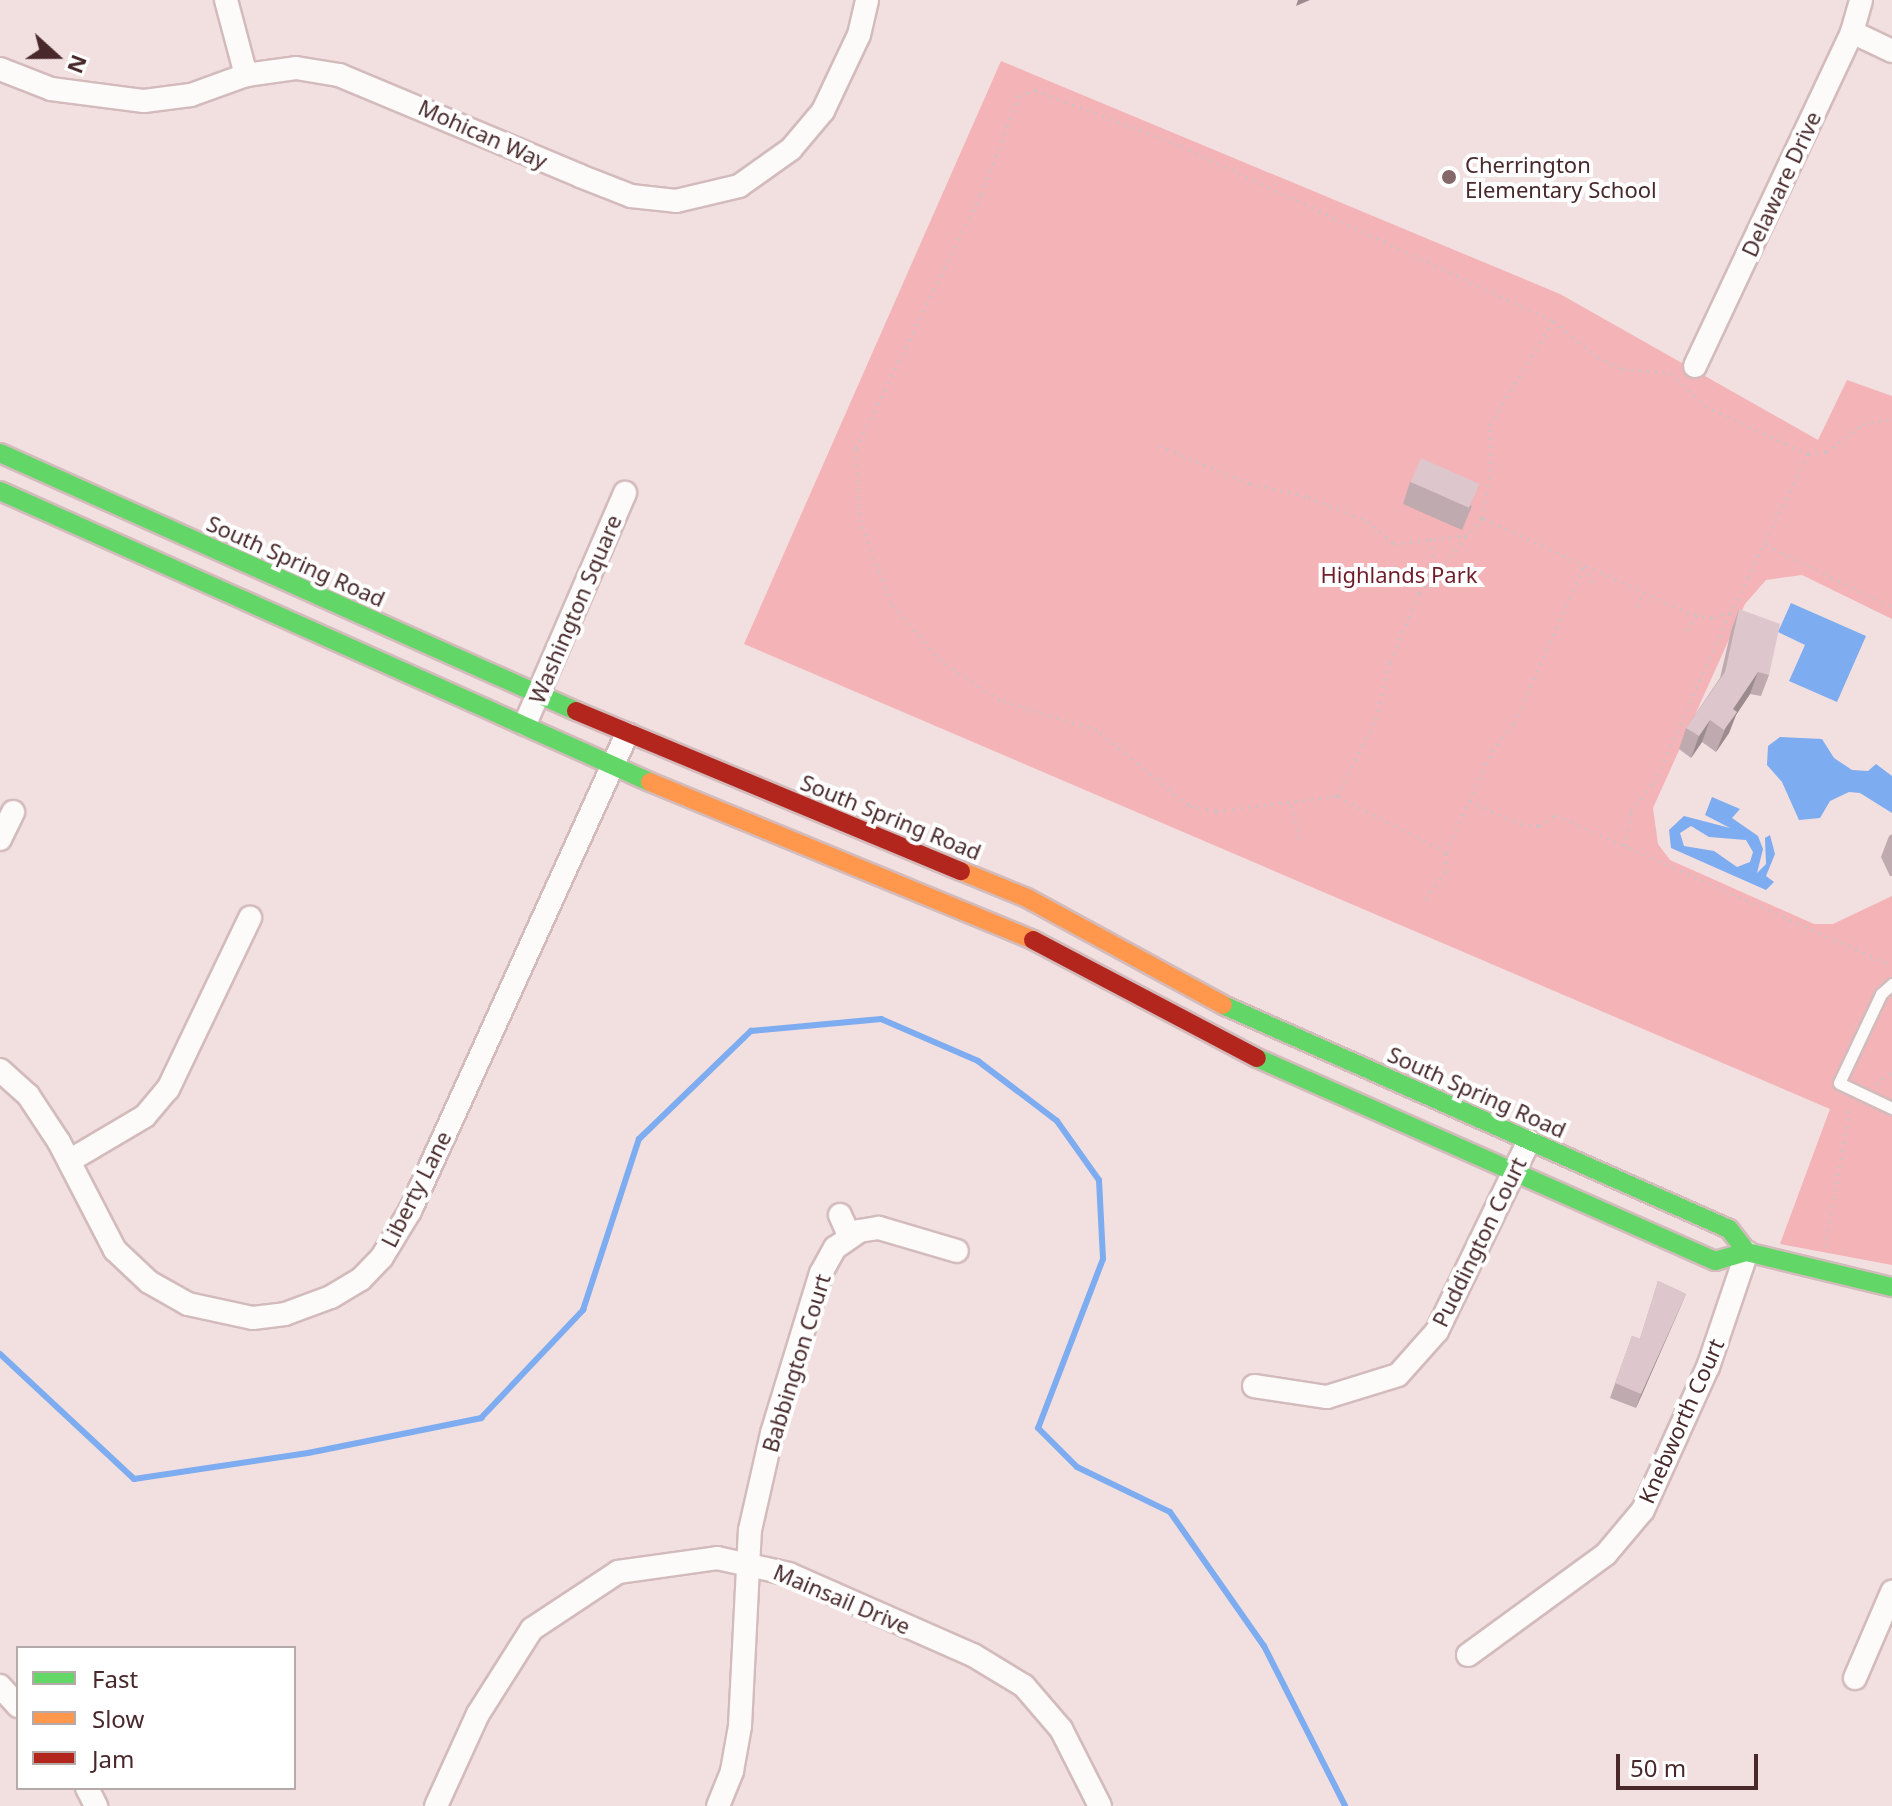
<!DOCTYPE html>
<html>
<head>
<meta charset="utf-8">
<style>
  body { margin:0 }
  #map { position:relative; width:1892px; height:1806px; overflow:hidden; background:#f2dfe0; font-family:"Noto Sans",sans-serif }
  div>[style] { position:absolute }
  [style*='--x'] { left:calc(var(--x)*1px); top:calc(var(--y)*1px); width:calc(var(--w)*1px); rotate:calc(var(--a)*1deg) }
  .green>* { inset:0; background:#f4b3b7 }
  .water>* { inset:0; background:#7dacf0 }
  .stream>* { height:6px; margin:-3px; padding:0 3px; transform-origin:3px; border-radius:3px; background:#7dacf0 }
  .path>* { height:3px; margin-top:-1.5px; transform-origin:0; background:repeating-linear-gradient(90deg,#ccc2c3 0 2px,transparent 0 8px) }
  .roads { filter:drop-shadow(2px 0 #d3bbbc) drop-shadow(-2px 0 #d3bbbc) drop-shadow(0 2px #d3bbbc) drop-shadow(0 -2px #d3bbbc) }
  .lane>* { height:11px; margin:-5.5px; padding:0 5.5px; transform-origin:5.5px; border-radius:5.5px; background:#fdfafa }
  .street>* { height:22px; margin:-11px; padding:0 11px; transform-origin:11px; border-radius:11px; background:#fdfafa }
  .fast>* { height:18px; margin:-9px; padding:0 9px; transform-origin:9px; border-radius:9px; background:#63d668 }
  .slow>* { height:18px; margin:-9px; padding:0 9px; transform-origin:9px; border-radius:9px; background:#ff974d }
  .jam>* { height:18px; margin:-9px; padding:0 9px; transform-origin:9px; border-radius:9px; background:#b3261e }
  .wall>* { inset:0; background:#beaaaf }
  .shaded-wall>* { inset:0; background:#9b8b8f }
  .building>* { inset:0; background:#ddc6cc; transform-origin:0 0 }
  .dots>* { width:22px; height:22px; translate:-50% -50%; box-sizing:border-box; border:4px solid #fff; border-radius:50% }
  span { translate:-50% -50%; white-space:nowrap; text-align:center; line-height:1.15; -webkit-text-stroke:8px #fff; paint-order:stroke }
  .street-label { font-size:22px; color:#48282a }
  .poi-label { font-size:22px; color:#48282a }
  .left { translate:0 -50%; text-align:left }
  .park-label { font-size:22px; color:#6f1c29 }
  .legend { position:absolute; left:16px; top:1646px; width:280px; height:144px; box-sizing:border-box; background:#fff; border:2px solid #b6a9aa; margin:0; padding:10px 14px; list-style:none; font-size:24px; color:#48282a }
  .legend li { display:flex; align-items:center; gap:16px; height:40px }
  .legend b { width:40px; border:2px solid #b6a9aa }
  .north { position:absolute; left:16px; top:16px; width:80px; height:80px; -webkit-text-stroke:6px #fff; paint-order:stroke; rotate:111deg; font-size:22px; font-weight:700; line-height:32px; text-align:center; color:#48282a }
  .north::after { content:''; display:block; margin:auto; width:28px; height:36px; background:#48282a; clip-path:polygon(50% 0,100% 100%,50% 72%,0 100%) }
  .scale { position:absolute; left:1616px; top:1754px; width:142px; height:36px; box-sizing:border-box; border:4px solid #48282a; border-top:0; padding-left:10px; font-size:24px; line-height:28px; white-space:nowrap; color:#48282a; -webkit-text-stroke:6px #fff; paint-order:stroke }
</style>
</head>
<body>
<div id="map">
  <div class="green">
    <div style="clip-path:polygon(1001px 61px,1560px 294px,1818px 440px,1847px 380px,1892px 396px,1892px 619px,1802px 575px,1766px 580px,1745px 604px,1653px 808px,1658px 844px,1670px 860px,1814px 924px,1833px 924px,1892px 896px,1892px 1265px,1780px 1244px,1830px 1109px,744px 644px)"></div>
  </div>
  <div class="water">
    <div style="clip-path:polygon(1791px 603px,1866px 636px,1837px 702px,1789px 681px,1805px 645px,1778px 632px)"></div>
    <div style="clip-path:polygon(1780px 737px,1822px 739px,1834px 758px,1852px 770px,1868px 771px,1876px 764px,1892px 776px,1892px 813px,1860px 793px,1849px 792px,1830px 801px,1820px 818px,1799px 820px,1782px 782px,1767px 765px,1768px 746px)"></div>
    <div style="clip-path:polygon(evenodd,1712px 797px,1740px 809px,1732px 818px,1758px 836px,1763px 849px,1757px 873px,1766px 864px,1765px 838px,1770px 835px,1775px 854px,1766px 876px,1774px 882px,1766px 890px,1671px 848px,1669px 830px,1684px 816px,1730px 828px,1705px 815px,1712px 797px,1691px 826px,1709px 837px,1746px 840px,1753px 852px,1750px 862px,1737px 867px,1714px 851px,1684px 846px,1680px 833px,1691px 826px)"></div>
  </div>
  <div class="stream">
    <div style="--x:0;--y:1354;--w:183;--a:43"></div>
    <div style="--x:134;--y:1479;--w:176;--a:-8.5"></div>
    <div style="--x:308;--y:1453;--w:177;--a:-11.4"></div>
    <div style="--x:481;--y:1418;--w:149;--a:-46.6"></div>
    <div style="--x:583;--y:1310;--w:180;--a:-71.9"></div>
    <div style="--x:639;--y:1139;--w:156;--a:-44"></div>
    <div style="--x:751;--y:1031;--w:131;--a:-5.3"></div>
    <div style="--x:881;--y:1019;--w:106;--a:23.4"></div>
    <div style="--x:978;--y:1061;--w:99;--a:37.2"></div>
    <div style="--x:1057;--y:1121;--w:72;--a:54.6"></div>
    <div style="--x:1099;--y:1180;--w:79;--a:87.1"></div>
    <div style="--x:1103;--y:1259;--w:181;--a:111"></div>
    <div style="--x:1038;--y:1428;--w:55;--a:45"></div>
    <div style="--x:1077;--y:1467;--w:103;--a:25.8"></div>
    <div style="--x:1170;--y:1512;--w:164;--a:55"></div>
    <div style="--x:1264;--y:1646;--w:179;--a:63.1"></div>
  </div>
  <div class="path">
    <div style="--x:1553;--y:321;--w:57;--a:39.3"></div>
    <div style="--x:1597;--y:357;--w:29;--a:25"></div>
    <div style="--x:1623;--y:369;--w:48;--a:4.8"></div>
    <div style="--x:1671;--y:373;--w:47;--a:44.1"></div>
    <div style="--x:1705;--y:406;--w:114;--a:25"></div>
    <div style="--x:1808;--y:454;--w:176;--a:116"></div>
    <div style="--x:1731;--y:612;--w:20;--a:162"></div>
    <div style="--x:1712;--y:618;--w:24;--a:-168"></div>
    <div style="--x:1689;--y:613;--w:228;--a:-155.3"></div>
    <div style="--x:1482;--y:518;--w:48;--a:-79.2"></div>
    <div style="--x:1491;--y:471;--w:46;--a:-91.2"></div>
    <div style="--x:1490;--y:425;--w:122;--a:-58.8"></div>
    <div style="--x:1159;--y:446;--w:97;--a:22.3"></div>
    <div style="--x:1249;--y:483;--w:61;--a:13.3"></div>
    <div style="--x:1308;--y:497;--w:64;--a:22.1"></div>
    <div style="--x:1367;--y:521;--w:35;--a:40"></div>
    <div style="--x:1394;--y:544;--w:74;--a:-7"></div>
    <div style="--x:1808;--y:454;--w:18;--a:-6"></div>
    <div style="--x:1826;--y:452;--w:46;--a:-37.1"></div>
    <div style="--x:1863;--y:424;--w:29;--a:-10"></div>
    <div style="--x:1430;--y:539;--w:31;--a:79"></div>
    <div style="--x:1766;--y:545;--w:140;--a:26.2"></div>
    <div style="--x:1584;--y:566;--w:24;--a:62"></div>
    <div style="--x:1637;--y:606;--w:14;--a:-65"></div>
    <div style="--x:1687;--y:630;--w:18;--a:-56"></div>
    <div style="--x:1337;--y:796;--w:122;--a:172.9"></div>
    <div style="--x:1216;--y:811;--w:29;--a:-168"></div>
    <div style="--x:1188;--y:805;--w:118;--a:-140.5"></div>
    <div style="--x:1097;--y:730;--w:102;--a:-162.8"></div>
    <div style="--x:1000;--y:700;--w:71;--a:-146.5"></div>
    <div style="--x:941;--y:661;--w:77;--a:-130.8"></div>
    <div style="--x:891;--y:603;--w:87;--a:-110.9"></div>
    <div style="--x:860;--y:522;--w:74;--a:-93.1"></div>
    <div style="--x:856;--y:448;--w:283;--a:-63.8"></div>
    <div style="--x:981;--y:194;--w:105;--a:-68.8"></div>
    <div style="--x:1019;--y:96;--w:17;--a:-21"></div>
    <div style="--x:1035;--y:90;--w:156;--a:21"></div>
    <div style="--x:1181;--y:146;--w:411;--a:25.2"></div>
    <div style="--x:1469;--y:801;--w:56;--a:24.3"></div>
    <div style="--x:1520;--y:824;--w:19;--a:6"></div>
    <div style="--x:1539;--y:826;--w:20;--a:-33"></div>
    <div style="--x:1556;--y:815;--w:368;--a:24.1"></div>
    <div style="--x:1291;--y:805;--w:36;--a:76"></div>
    <div style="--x:1625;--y:846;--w:36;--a:-80"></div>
    <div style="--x:1631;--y:811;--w:36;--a:-51"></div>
    <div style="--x:1654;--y:783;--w:187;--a:-66"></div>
    <div style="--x:1446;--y:852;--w:123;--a:-152.8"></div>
    <div style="--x:1337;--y:796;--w:86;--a:-63.1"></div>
    <div style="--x:1376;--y:719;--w:59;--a:-76.2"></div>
    <div style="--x:1390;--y:662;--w:75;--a:-67.2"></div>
    <div style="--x:1419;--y:593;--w:98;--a:-50"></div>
    <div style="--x:1425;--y:899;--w:35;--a:-53"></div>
    <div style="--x:1446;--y:871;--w:19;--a:-90"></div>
    <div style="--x:1446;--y:852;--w:111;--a:-65.5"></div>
    <div style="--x:1492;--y:751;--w:36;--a:-52"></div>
    <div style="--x:1514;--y:723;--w:172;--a:-66"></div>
    <div style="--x:1876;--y:1084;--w:20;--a:-37"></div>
    <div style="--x:1825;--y:1246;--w:144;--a:-79.6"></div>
  </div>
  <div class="roads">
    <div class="lane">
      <div style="--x:1892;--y:984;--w:15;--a:138"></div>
      <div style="--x:1881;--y:994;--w:98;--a:115.3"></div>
      <div style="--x:1839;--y:1083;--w:59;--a:25.3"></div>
    </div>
    <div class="street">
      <div style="--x:226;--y:0;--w:78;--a:75.1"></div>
      <div style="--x:1852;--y:32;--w:44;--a:25.4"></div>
      <div style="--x:0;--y:69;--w:55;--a:21.4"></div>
      <div style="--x:51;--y:89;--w:94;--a:7.4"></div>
      <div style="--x:144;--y:101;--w:47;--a:-7.3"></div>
      <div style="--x:191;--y:95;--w:59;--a:-20"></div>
      <div style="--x:246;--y:75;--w:50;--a:-8"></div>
      <div style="--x:296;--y:68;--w:44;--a:9.2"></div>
      <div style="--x:339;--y:75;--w:261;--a:22.7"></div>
      <div style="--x:580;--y:176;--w:55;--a:21.4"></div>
      <div style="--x:631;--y:196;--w:45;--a:6.3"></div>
      <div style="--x:676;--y:201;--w:65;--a:-13.4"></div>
      <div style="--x:739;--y:186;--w:64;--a:-35.4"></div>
      <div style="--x:791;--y:149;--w:50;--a:-49.9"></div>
      <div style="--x:823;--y:111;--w:84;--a:-64.7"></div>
      <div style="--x:859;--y:35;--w:36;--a:-77"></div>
      <div style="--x:1695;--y:366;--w:369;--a:-64.8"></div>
      <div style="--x:1852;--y:32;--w:33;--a:-74"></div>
      <div style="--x:525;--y:724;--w:252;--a:-66.6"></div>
      <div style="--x:0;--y:839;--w:30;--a:-64"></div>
      <div style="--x:0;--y:1070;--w:38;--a:42"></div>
      <div style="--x:28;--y:1095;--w:56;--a:56.6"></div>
      <div style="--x:59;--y:1142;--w:122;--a:62.6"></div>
      <div style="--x:115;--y:1250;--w:47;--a:43.3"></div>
      <div style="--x:149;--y:1282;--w:45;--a:29.4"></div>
      <div style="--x:188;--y:1304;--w:66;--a:12.2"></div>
      <div style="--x:253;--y:1318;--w:32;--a:-7"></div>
      <div style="--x:285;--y:1314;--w:49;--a:-20.3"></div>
      <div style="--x:331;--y:1297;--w:35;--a:-31"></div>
      <div style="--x:361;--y:1279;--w:30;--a:-46"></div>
      <div style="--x:382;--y:1257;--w:54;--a:-58.7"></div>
      <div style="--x:410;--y:1211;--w:524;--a:-65.54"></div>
      <div style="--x:69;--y:1161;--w:88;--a:-30.6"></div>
      <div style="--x:145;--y:1116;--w:35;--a:-50"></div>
      <div style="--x:168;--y:1089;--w:190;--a:-64.4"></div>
      <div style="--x:840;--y:1215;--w:22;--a:66"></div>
      <div style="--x:1254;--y:1386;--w:74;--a:8.6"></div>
      <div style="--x:1327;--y:1397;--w:74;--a:-17.2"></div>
      <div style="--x:1398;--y:1375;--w:59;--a:-48.4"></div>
      <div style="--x:1437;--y:1331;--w:211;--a:-64.2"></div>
      <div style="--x:1468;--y:1655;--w:171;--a:-36.2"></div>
      <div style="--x:1606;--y:1554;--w:57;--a:-49.9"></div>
      <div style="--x:1643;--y:1510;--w:157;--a:-65.6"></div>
      <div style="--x:1708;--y:1367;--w:121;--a:-71.3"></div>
      <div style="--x:1855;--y:1678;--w:94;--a:-66.7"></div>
      <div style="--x:0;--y:1686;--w:27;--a:48"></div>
      <div style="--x:87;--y:1788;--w:20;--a:63"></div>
      <div style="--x:436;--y:1806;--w:101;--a:-65.5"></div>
      <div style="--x:478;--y:1714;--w:101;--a:-57.6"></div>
      <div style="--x:532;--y:1629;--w:103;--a:-33.5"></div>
      <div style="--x:618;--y:1572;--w:100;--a:-8"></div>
      <div style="--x:717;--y:1558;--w:74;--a:12.5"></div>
      <div style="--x:789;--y:1574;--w:201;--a:23.8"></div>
      <div style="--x:973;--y:1655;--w:60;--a:31.3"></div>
      <div style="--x:1024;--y:1686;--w:57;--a:49.3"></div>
      <div style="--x:1061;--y:1729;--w:86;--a:63.1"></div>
      <div style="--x:718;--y:1806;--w:38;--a:-68"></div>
      <div style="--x:732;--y:1771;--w:46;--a:-79.9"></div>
      <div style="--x:740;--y:1726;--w:196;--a:-87.1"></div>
      <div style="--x:750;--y:1530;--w:99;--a:-77.2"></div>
      <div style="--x:772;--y:1433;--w:167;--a:-73"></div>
      <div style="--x:821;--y:1273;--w:29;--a:-61"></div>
      <div style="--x:835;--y:1248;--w:29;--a:-35"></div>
      <div style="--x:859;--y:1231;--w:20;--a:-9"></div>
      <div style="--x:879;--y:1228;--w:81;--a:16.4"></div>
    </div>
    <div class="fast">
      <div style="--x:0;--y:453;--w:631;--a:24.13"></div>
      <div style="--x:0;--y:491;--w:712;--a:24.12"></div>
      <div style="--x:1223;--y:1005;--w:553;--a:23.88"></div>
      <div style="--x:1729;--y:1229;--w:29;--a:52"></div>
      <div style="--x:1257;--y:1058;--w:501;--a:23.9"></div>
      <div style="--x:1715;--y:1261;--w:33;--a:-16"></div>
      <div style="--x:1747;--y:1252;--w:149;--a:13.6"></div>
    </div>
    <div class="slow">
      <div style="--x:650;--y:782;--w:414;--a:22.4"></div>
      <div style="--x:961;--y:871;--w:71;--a:22.2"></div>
      <div style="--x:1027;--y:898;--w:223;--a:28.6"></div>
    </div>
    <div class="jam">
      <div style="--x:576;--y:711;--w:417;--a:22.6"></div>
      <div style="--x:1033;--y:940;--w:253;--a:27.8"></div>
    </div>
  </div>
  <div class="wall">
    <div style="clip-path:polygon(1410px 482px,1472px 506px,1462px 530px,1403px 504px)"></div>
    <div style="clip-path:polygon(1739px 609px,1769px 675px,1761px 696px,1750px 694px,1736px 715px,1729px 733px,1716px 752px,1702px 742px,1691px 758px,1679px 749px,1686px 728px,1720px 678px,1731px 631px)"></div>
    <div style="clip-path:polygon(1892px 834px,1892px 876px,1890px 876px,1881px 857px,1889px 836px)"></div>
    <div style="clip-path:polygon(1658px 1281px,1686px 1294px,1636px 1408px,1610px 1398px,1632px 1336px,1640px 1339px)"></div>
  </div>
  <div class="shaded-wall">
    <div style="clip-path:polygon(1298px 0,1310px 0,1296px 6px)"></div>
    <div style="clip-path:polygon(1758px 672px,1750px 694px,1736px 715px,1729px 733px,1716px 752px,1733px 709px)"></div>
    <div style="clip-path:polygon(1710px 720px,1702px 742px,1691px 758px,1699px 736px)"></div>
    <div style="clip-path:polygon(1686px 1294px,1680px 1308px,1636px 1408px,1641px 1394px)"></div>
  </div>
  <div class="building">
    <div style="left:1421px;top:458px;width:64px;height:26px;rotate:24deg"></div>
    <div style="clip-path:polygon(1739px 609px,1780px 624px,1769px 675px,1758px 672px,1733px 709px,1737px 712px,1724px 730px,1710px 720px,1699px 736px,1686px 728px,1725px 672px)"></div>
    <div style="clip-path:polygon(1658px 1281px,1686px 1294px,1641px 1394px,1615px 1383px,1632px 1336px,1640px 1339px)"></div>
  </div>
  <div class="dots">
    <div style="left:1449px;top:177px;background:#84686a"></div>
  </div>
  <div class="street-label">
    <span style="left:483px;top:134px;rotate:24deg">Mohican Way</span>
    <span style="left:1781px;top:184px;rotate:-65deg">Delaware Drive</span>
    <span style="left:296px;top:561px;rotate:24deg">South Spring Road</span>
    <span style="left:575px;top:609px;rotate:-67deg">Washington Square</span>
    <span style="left:891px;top:817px;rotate:22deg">South Spring Road</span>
    <span style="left:1477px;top:1092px;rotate:24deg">South Spring Road</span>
    <span style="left:416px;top:1189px;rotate:-63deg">Liberty Lane</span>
    <span style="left:1479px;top:1242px;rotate:-64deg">Puddington Court</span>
    <span style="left:796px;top:1363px;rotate:-73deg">Babbington Court</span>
    <span style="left:1681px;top:1421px;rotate:-66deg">Knebworth Court</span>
    <span style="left:842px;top:1599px;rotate:23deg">Mainsail Drive</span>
  </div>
  <div class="poi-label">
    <span class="left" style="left:1465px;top:177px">Cherrington<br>Elementary School</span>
  </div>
  <div class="park-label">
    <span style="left:1399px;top:575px">Highlands Park</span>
  </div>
  <ul class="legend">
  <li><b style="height:10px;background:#63d668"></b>Fast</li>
  <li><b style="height:10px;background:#ff974d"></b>Slow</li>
  <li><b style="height:10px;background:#b3261e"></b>Jam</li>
  </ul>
  <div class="north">N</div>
  <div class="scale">50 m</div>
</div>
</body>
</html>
